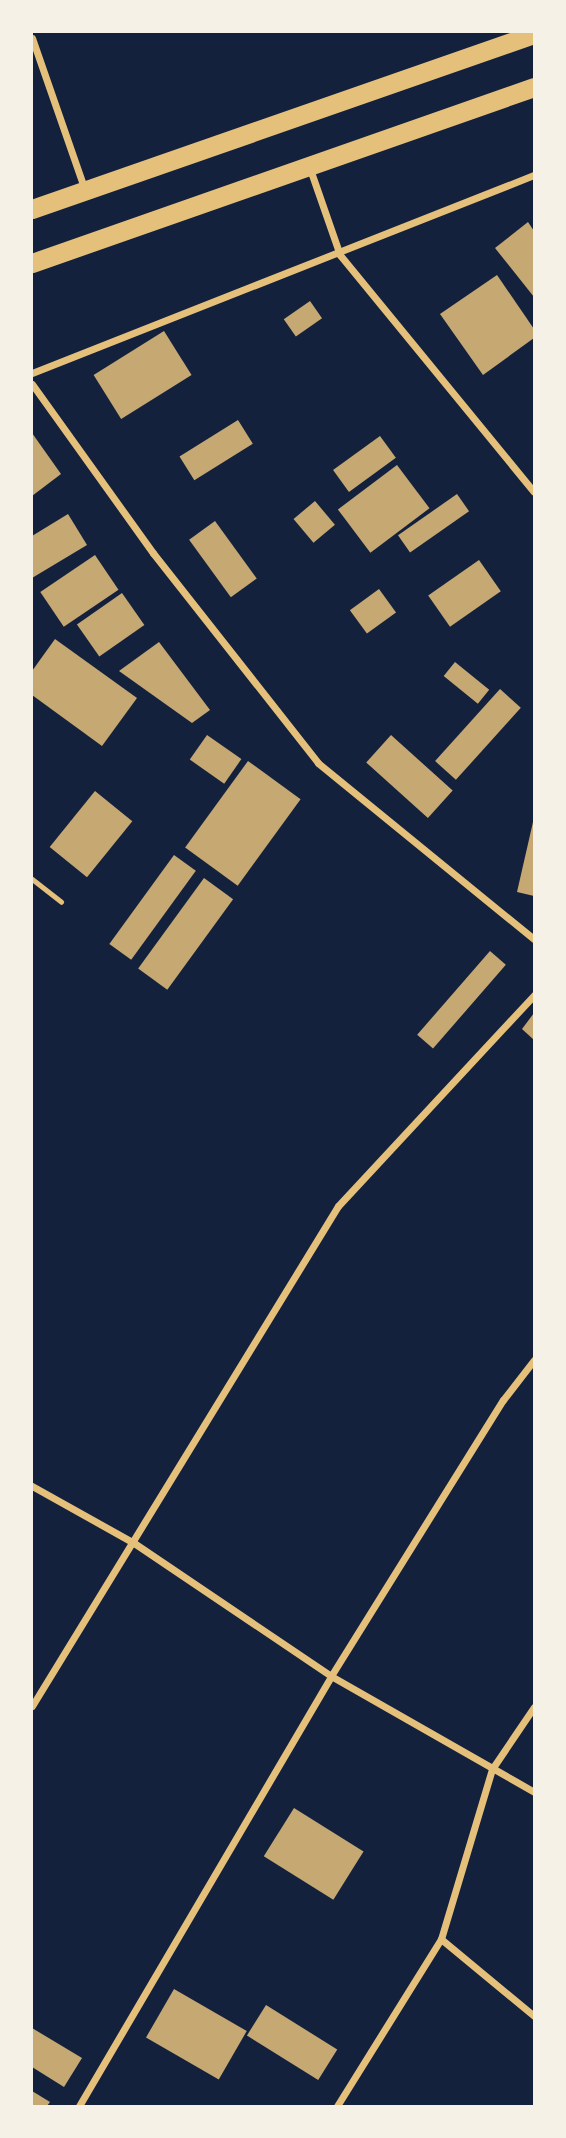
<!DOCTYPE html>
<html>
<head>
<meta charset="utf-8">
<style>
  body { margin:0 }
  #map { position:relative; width:566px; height:2138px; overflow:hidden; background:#14213d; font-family:"Alegreya Sans",sans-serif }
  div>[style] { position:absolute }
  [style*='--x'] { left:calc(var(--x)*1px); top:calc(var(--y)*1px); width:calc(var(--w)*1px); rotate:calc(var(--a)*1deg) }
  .building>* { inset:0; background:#c6a872; transform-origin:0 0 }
  .service>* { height:5px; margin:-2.5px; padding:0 2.5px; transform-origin:2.5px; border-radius:2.5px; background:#e5c07b }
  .minor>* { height:7px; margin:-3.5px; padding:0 3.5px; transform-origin:3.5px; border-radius:3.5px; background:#e5c07b }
  .trunk>* { height:19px; margin:-9.5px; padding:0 9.5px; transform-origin:9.5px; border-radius:9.5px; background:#e5c07b }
  span { translate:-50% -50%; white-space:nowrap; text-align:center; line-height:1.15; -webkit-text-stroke:5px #f6f1e7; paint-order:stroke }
  .frame { position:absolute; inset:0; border:33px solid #f6f1e7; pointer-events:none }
</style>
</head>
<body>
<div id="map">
  <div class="building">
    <div style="clip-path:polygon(528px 222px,534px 231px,534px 297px,495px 248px)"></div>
    <div style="clip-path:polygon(497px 275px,534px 329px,534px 338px,483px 375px,440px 314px)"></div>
    <div style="left:310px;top:301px;width:21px;height:32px;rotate:55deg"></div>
    <div style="left:164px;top:331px;width:52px;height:83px;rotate:58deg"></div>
    <div style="left:238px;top:420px;width:28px;height:69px;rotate:58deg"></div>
    <div style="clip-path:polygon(32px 433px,61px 474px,32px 496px)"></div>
    <div style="left:380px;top:436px;width:27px;height:58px;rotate:54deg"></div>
    <div style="left:397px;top:465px;width:54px;height:74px;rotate:53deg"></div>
    <div style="left:457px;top:494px;width:21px;height:72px;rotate:55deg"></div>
    <div style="left:315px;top:501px;width:31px;height:28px;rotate:50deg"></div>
    <div style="clip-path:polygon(68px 514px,87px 545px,32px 578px,32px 536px)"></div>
    <div style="left:215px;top:521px;width:71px;height:32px;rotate:54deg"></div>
    <div style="left:95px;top:555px;width:42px;height:66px;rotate:56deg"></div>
    <div style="left:479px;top:560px;width:38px;height:62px;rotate:55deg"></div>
    <div style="left:379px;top:589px;width:29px;height:36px;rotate:54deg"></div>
    <div style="left:122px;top:593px;width:39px;height:55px;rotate:55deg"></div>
    <div style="clip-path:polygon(55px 639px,137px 698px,102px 746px,32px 695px,32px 671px)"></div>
    <div style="clip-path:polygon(159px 642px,210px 710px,192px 723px,119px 671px)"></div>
    <div style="left:455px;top:662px;width:44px;height:18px;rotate:39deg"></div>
    <div style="left:500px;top:689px;width:28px;height:97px;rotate:42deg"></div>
    <div style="left:207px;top:735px;width:42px;height:30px;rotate:35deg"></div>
    <div style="left:391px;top:735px;width:83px;height:37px;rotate:42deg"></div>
    <div style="left:248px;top:761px;width:65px;height:107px;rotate:36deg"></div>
    <div style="left:95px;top:791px;width:48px;height:72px;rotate:39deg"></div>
    <div style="clip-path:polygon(533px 822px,534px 822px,534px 896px,517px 892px)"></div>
    <div style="left:174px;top:855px;width:27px;height:110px;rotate:36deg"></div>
    <div style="left:204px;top:878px;width:36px;height:112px;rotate:36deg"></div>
    <div style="left:490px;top:951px;width:21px;height:111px;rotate:41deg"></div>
    <div style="clip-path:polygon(534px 1013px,534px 1040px,522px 1029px)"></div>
    <div style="left:294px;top:1808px;width:82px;height:57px;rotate:32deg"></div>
    <div style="left:174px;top:1989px;width:84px;height:56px;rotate:30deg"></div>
    <div style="left:266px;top:2005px;width:84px;height:36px;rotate:32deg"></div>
    <div style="clip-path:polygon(32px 2028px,82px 2058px,64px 2087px,32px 2067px)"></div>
    <div style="clip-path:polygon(32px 2091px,50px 2102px,47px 2106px,32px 2106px)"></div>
  </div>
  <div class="service">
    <div style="--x:32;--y:879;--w:37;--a:38"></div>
  </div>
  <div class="minor">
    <div style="--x:32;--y:38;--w:161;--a:70.8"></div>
    <div style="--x:310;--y:169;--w:91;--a:70.8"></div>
    <div style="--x:340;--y:255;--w:306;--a:50.7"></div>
    <div style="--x:32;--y:373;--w:540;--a:-21.53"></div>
    <div style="--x:32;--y:384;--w:208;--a:54.4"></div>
    <div style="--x:153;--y:553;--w:267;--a:51.8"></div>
    <div style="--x:318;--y:763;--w:279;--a:39.2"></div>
    <div style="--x:32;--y:1486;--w:117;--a:29.2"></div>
    <div style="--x:134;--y:1543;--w:238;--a:34"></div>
    <div style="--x:331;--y:1676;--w:234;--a:29.7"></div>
    <div style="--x:32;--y:1706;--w:586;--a:-58.53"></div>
    <div style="--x:338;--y:1206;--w:288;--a:-47.1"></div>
    <div style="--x:441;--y:1939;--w:121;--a:39.6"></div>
    <div style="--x:79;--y:2106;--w:498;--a:-59.6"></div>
    <div style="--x:331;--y:1676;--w:325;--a:-58.1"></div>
    <div style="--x:503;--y:1400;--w:51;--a:-52.2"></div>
    <div style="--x:337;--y:2106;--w:197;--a:-58.1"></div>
    <div style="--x:441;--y:1939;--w:177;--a:-73.3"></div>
    <div style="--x:492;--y:1769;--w:75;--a:-55.9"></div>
  </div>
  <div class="trunk">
    <div style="--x:32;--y:209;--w:532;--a:-19.22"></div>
    <div style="--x:32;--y:263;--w:532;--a:-19.32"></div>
  </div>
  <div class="frame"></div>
</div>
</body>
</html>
